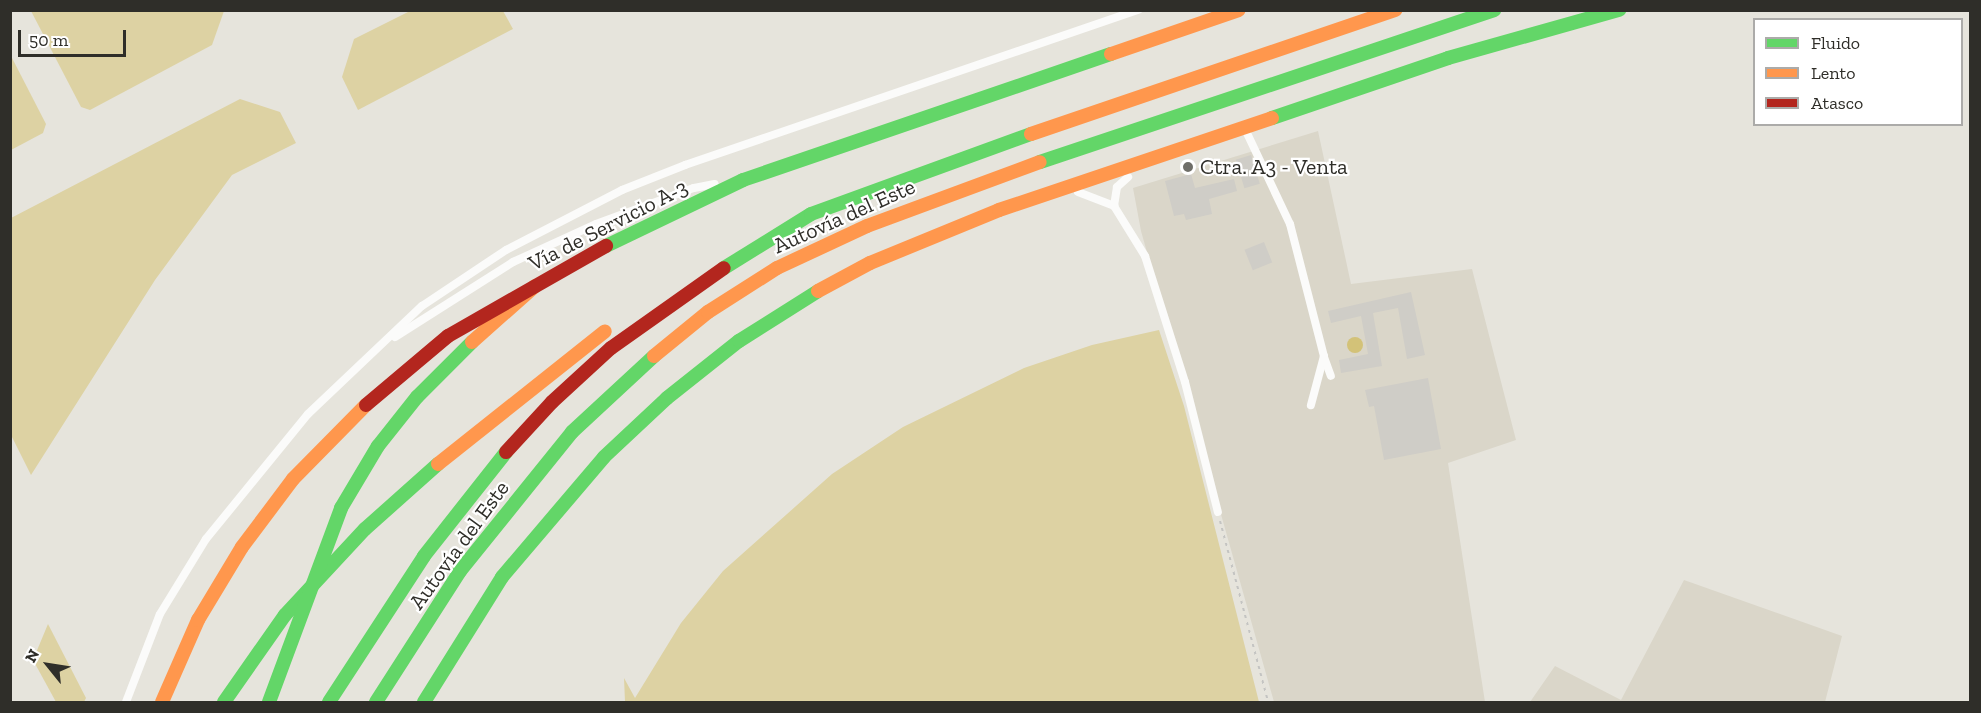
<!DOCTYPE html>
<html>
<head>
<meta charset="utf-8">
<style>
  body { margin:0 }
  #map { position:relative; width:1981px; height:713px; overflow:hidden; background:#e6e4dc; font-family:"Zilla Slab",serif }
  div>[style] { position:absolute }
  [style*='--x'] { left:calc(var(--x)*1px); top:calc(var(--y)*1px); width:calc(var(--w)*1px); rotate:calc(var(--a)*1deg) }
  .built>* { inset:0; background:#dad6c9 }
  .green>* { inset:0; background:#ddd2a3 }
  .water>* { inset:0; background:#d3c278 }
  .round { border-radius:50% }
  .building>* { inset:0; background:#cfcdc7; transform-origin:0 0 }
  .path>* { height:2px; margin-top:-1px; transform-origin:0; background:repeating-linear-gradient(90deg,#c4c4c2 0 3px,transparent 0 7.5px) }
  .lane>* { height:8px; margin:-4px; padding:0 4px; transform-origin:4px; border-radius:4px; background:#fbfbfa }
  .fast>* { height:14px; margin:-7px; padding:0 7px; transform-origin:7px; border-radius:7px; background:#63d668 }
  .slow>* { height:14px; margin:-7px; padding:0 7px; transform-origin:7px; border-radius:7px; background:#ff974d }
  .jam>* { height:14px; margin:-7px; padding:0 7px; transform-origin:7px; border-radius:7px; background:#b3261e }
  .dots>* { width:16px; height:16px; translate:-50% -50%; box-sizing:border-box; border:3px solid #fff; border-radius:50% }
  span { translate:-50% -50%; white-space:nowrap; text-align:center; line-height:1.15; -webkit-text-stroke:4.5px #fff; paint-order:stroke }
  .poi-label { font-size:22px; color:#2f2e29 }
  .left { translate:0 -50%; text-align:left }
  .street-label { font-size:22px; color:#2f2e29 }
  .frame { position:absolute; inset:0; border:12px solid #2f2e29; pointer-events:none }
  .legend { position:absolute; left:1753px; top:18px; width:210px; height:108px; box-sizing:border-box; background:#fff; border:2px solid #acaba9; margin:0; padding:8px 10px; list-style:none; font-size:18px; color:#2f2e29 }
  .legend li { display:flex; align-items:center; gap:12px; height:30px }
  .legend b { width:30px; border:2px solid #acaba9 }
  .north { position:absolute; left:18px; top:635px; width:60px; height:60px; -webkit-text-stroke:4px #fff; paint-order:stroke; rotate:300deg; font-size:16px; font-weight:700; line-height:24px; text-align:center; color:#2f2e29 }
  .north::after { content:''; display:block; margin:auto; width:21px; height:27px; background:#2f2e29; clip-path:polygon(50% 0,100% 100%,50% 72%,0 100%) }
  .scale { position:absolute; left:18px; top:30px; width:108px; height:27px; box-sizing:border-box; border:3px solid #2f2e29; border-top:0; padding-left:8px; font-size:18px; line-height:21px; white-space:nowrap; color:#2f2e29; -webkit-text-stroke:4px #fff; paint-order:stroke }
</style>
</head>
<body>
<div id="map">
  <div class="built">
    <div style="clip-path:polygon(1318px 131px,1351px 284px,1472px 269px,1516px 440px,1448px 463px,1485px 702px,1274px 702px,1141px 231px,1133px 188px)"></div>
    <div style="clip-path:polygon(1684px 580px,1842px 636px,1825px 702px,1530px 702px,1555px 666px,1621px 700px)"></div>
  </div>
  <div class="green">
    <div style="clip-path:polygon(31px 11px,224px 11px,212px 45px,90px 110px,81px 107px)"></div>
    <div style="clip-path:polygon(410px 11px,503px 11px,513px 29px,358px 110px,342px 77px,354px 39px)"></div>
    <div style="clip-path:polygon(11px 56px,46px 124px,43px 133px,11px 150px)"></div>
    <div style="clip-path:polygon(240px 99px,280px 112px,296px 143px,232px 175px,155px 280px,31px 475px,11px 435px,11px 218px)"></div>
    <div style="clip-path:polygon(1159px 330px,1184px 406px,1259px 702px,625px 702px,624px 678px,635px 698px,681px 623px,723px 571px,832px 474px,903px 427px,1024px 368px,1092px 345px)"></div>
    <div style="clip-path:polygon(48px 624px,86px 698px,84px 702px,56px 702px,33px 660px)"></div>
  </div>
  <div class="water">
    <div class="round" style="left:1347px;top:337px;width:16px;height:16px"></div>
  </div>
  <div class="building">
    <div style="left:1251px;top:155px;width:30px;height:16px;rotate:73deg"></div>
    <div style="clip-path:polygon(1191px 174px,1195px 188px,1234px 179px,1237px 191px,1209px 199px,1212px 214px,1186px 220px,1184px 214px,1174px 216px,1165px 181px)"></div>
    <div style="left:1264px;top:242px;width:22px;height:21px;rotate:68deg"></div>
    <div style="clip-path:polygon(1411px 292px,1425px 355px,1407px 359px,1398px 308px,1373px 313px,1382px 366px,1341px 373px,1339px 360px,1368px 354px,1361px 316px,1331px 323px,1328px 311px)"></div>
    <div style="clip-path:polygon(1428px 378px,1441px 449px,1384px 460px,1374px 406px,1369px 407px,1365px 390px)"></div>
  </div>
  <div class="path">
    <div style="--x:1220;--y:521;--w:187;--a:75.1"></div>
  </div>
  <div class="lane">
    <div style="--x:1246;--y:131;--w:103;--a:64.7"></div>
    <div style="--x:1290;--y:224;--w:136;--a:75.6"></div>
    <div style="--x:1324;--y:356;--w:51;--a:104.9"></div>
    <div style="--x:1078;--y:192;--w:39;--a:21"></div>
    <div style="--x:1114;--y:206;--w:59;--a:58.2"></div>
    <div style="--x:1145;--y:256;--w:132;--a:72.4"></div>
    <div style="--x:1185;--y:382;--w:134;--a:75.8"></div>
    <div style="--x:1114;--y:206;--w:19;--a:-81"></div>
    <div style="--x:1117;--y:187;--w:15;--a:-42"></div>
    <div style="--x:395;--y:337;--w:140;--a:-32.4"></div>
    <div style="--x:513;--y:262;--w:91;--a:-24.6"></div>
    <div style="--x:596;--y:224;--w:104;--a:-20.2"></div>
    <div style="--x:694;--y:188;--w:21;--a:-11"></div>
    <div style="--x:1324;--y:357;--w:20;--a:70"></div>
    <div style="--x:126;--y:702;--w:94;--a:-68.9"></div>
    <div style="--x:160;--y:614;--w:88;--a:-58.5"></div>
    <div style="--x:206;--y:539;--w:161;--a:-50.8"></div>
    <div style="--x:308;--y:414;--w:157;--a:-43.5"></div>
    <div style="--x:422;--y:306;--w:101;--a:-33.7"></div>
    <div style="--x:506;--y:250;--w:131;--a:-27.3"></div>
    <div style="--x:622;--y:190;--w:68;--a:-21.6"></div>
    <div style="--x:685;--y:165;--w:480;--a:-18.9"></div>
  </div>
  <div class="fast">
    <div style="--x:1272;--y:118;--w:186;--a:-18.8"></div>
    <div style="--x:1448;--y:58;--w:178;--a:-15.7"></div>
    <div style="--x:1040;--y:162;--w:479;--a:-18.5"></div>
    <div style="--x:606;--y:246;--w:152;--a:-25.7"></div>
    <div style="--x:743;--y:180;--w:389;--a:-18.9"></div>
    <div style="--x:724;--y:268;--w:102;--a:-31.8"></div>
    <div style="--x:811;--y:214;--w:234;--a:-20"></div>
    <div style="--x:224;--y:702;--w:106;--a:-55"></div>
    <div style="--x:285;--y:615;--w:117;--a:-47.1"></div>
    <div style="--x:365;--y:529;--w:98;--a:-41.7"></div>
    <div style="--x:269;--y:702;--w:207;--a:-69.6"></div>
    <div style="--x:341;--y:508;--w:72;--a:-59.2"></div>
    <div style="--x:378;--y:446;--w:63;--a:-51.5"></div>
    <div style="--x:417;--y:397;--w:78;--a:-45"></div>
    <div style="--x:329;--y:702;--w:174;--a:-56.9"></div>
    <div style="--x:424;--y:556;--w:132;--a:-51.7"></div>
    <div style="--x:376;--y:702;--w:156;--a:-57.3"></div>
    <div style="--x:460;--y:571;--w:179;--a:-51.1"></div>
    <div style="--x:572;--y:432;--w:112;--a:-42.8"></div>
    <div style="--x:424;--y:702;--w:147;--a:-58"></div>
    <div style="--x:502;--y:577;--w:157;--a:-49.6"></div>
    <div style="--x:604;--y:457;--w:86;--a:-43.1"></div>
    <div style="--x:667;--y:398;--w:92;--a:-38.4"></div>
    <div style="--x:739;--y:341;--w:93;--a:-32.3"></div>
  </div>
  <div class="slow">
    <div style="--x:1111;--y:54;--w:135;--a:-19"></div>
    <div style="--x:1031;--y:134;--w:385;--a:-18.8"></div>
    <div style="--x:818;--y:291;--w:59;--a:-28.3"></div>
    <div style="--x:870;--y:263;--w:139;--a:-22.3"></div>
    <div style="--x:999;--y:210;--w:288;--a:-18.6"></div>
    <div style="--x:472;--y:342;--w:84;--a:-41.6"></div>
    <div style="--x:654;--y:356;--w:70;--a:-39.2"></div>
    <div style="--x:708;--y:312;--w:82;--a:-32.5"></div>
    <div style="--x:777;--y:268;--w:99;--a:-25"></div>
    <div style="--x:867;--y:226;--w:184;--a:-20.3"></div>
    <div style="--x:438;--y:464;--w:213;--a:-38.5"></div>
    <div style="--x:162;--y:702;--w:90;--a:-66.3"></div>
    <div style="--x:198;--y:620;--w:85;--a:-58.9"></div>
    <div style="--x:242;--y:547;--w:85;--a:-53.1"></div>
    <div style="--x:293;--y:479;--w:104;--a:-45.4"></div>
  </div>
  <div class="jam">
    <div style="--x:366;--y:405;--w:107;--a:-40.1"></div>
    <div style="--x:448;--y:336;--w:182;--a:-29.7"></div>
    <div style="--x:506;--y:452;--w:68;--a:-47.4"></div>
    <div style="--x:552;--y:402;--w:80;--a:-42.5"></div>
    <div style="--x:611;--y:348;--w:138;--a:-35.3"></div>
  </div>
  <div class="dots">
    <div style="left:1188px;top:167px;background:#6f6e68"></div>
  </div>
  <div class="poi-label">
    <span class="left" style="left:1200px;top:167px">Ctra. A3 - Venta</span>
  </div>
  <div class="street-label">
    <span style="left:844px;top:216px;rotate:-24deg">Autovía del Este</span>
    <span style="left:608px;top:225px;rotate:-27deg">Vía de Servicio A-3</span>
    <span style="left:459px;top:545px;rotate:-54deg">Autovía del Este</span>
  </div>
  <div class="frame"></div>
  <ul class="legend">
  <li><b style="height:8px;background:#63d668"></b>Fluido</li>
  <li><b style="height:8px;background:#ff974d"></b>Lento</li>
  <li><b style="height:8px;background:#b3261e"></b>Atasco</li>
  </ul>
  <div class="north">N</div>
  <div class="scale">50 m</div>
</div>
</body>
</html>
